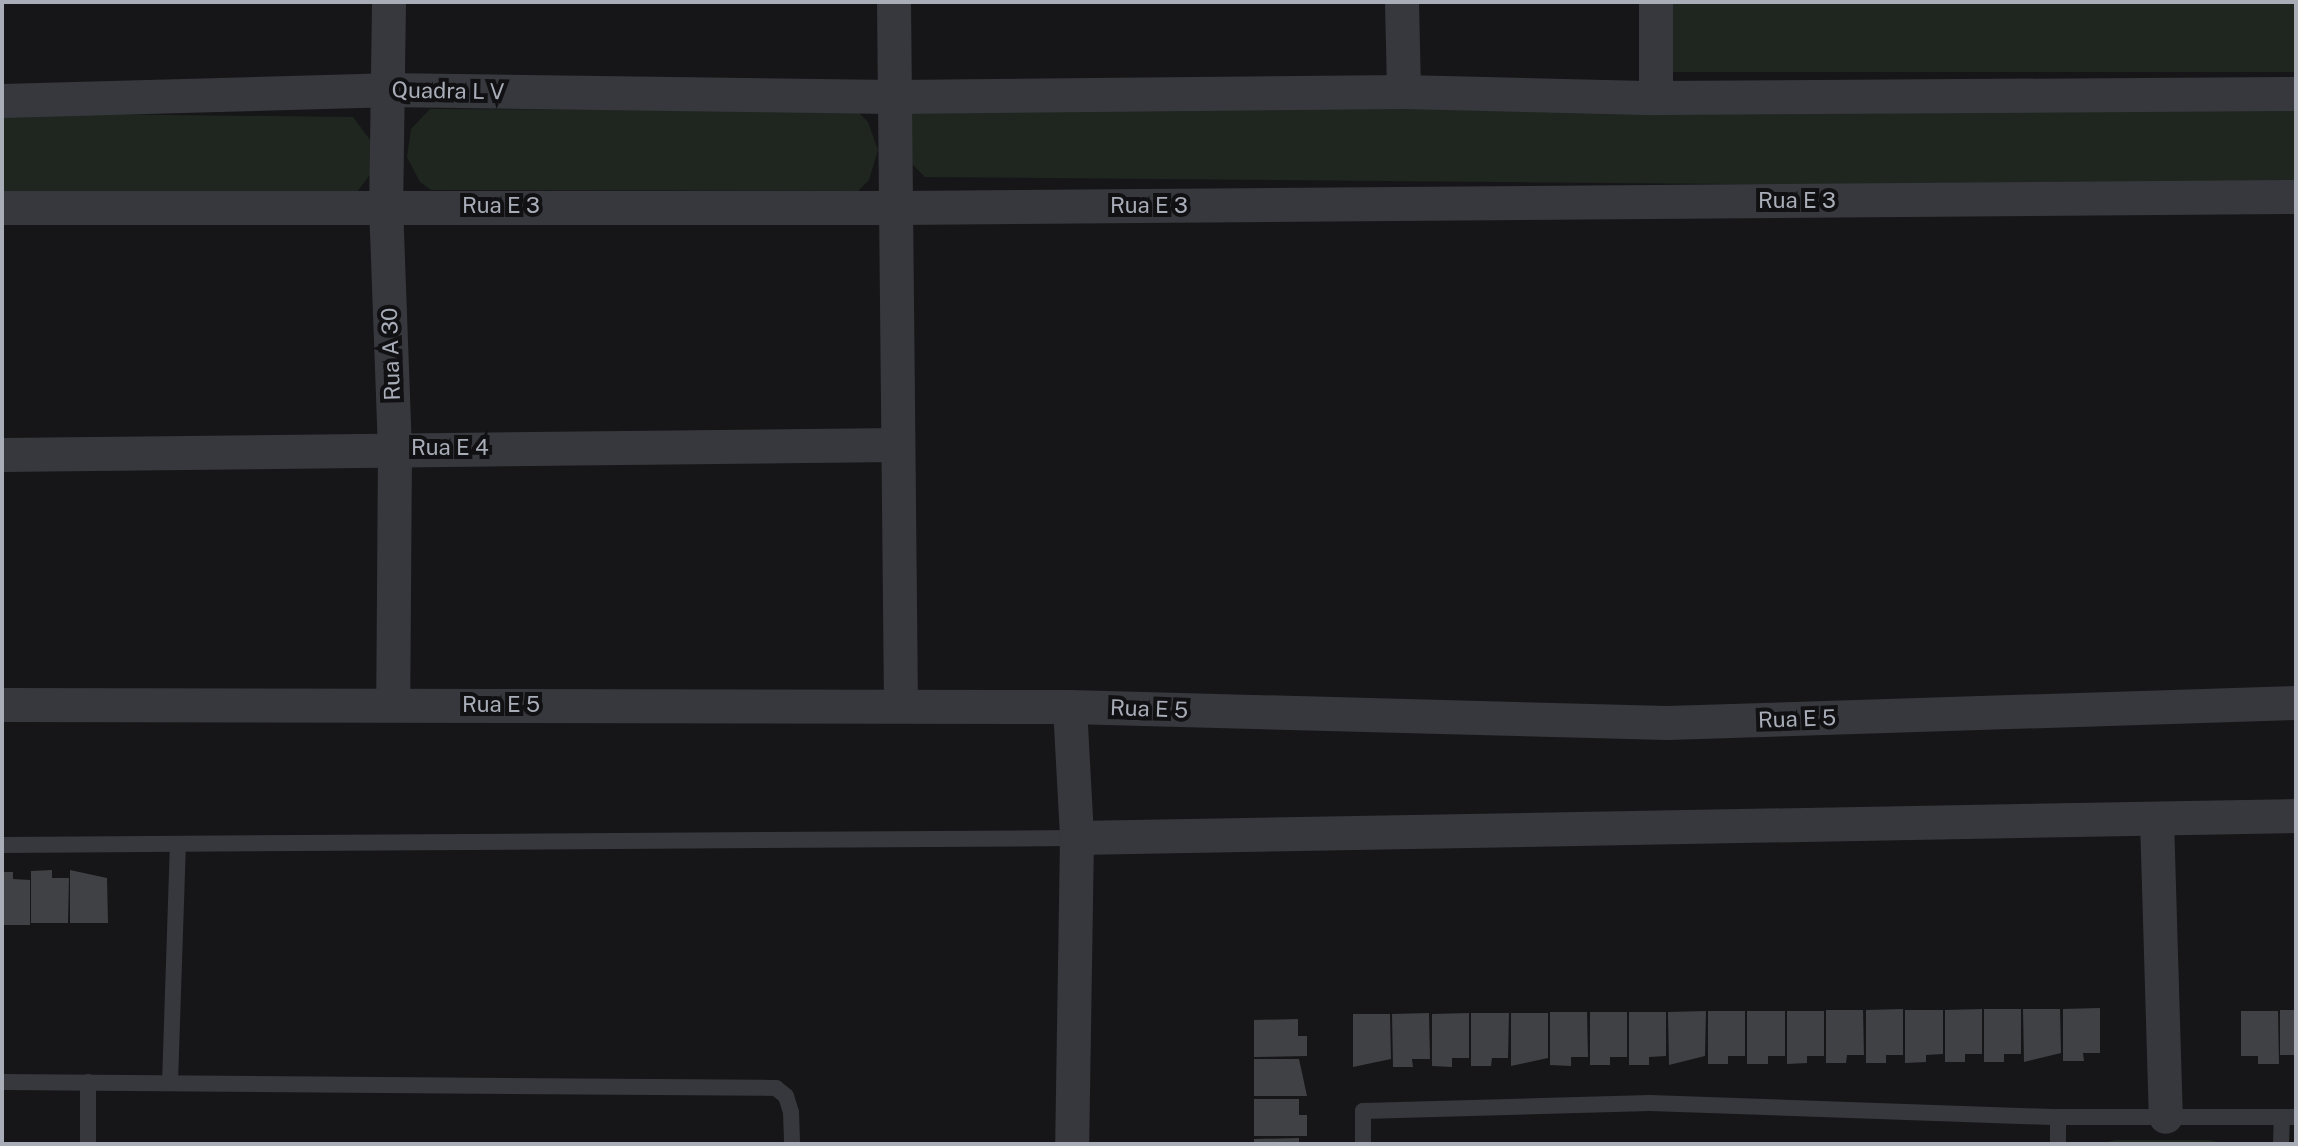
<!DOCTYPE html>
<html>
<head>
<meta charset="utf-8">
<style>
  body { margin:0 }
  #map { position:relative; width:2298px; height:1146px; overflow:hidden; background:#161618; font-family:"Public Sans",sans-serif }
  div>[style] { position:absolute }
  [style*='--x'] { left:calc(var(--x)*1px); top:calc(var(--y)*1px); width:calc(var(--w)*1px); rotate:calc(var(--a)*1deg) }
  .green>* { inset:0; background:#1e261f; transform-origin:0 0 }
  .building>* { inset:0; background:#404145; transform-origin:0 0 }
  .lane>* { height:16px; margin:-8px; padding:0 8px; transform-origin:8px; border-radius:8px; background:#37383d }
  .street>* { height:34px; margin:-17px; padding:0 17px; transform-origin:17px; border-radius:17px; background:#37383d }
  span { translate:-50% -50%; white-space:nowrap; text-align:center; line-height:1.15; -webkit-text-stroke:8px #111113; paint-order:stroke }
  .street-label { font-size:22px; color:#a8adb8 }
  .frame { position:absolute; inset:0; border:4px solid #a8adb8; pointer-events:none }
</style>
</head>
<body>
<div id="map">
  <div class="green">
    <div style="left:1668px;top:2px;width:628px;height:70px"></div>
    <div style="clip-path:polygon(914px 105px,2296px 109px,2296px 189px,925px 177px,906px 158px,905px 116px)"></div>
    <div style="clip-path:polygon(430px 109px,857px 111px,868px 122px,878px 150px,869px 180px,858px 191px,431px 190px,420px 182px,407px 157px,411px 129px)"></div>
    <div style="clip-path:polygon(2px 113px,353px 117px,371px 141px,372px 172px,354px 196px,2px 193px)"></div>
    <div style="clip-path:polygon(2116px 1140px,2209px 1140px,2225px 1144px,2099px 1144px)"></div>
  </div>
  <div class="building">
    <div style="clip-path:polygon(52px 870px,52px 878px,69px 878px,68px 923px,31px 923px,31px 871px)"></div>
    <div style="clip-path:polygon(70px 870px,107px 878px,108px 923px,70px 923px)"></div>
    <div style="clip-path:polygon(2px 872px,13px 872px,13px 879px,30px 880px,30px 925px,2px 925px)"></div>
    <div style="clip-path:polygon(2100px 1008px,2100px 1053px,2083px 1053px,2084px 1061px,2063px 1061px,2063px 1009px)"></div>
    <div style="clip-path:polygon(1903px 1009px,1903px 1055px,1886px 1055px,1886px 1063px,1866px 1063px,1866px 1010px)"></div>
    <div style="clip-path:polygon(1982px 1009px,1982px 1054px,1965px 1054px,1965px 1062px,1945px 1062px,1945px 1010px)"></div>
    <div style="clip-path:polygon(1984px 1009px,2021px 1009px,2021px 1054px,2004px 1054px,2004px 1062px,1984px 1062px)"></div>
    <div style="clip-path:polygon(2023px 1009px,2060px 1009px,2061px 1053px,2024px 1062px)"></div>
    <div style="clip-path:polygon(1826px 1010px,1863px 1010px,1864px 1055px,1847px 1055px,1846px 1063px,1826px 1063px)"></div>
    <div style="clip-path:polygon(1905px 1010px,1943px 1010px,1943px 1054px,1926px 1055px,1926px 1062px,1905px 1063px)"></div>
    <div style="left:2280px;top:1010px;width:16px;height:45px"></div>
    <div style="clip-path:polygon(1706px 1011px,1705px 1056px,1669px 1065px,1668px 1012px)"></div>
    <div style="clip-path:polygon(1708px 1011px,1745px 1011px,1745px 1056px,1728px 1056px,1728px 1064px,1708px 1064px)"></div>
    <div style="clip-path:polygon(1747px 1011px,1785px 1011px,1785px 1056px,1768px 1056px,1768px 1064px,1747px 1064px)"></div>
    <div style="clip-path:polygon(1787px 1011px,1824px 1011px,1824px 1056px,1807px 1056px,1807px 1063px,1787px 1064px)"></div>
    <div style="clip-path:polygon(2241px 1011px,2278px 1011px,2279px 1064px,2258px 1064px,2258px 1056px,2241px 1056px)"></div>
    <div style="clip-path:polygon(1550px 1012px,1587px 1012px,1588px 1057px,1571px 1057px,1571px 1066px,1550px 1065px)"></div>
    <div style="clip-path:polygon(1590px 1012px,1627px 1012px,1627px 1057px,1610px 1057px,1610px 1065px,1590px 1065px)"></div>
    <div style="clip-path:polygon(1629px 1012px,1666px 1012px,1666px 1056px,1649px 1057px,1649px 1065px,1629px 1065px)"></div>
    <div style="clip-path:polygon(1429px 1013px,1430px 1059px,1412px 1059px,1413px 1067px,1393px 1067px,1392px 1014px)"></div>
    <div style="clip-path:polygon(1469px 1013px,1469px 1058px,1452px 1058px,1452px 1067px,1432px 1066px,1432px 1014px)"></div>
    <div style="clip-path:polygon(1471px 1013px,1509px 1013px,1508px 1058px,1492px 1058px,1491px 1066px,1471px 1066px)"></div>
    <div style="clip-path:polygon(1511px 1013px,1548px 1013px,1548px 1058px,1511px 1066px)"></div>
    <div style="clip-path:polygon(1353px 1014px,1390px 1014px,1391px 1059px,1353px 1067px)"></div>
    <div style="clip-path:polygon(1298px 1019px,1298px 1036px,1307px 1036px,1307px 1056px,1254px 1057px,1254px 1020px)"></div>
    <div style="clip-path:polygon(1254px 1059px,1299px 1059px,1307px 1096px,1254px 1096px)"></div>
    <div style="clip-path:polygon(1254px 1099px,1299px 1099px,1299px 1115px,1307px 1115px,1307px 1136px,1254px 1136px)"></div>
    <div style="clip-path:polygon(1299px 1138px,1299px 1144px,1254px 1144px,1254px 1139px)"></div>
  </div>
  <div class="lane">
    <div style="--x:2;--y:845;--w:1075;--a:-0.37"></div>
    <div style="--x:2;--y:1082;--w:774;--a:0.44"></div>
    <div style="--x:776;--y:1088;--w:13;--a:39"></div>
    <div style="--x:786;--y:1096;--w:17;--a:73"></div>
    <div style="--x:791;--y:1112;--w:32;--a:88"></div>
    <div style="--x:170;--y:1083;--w:238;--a:-88.1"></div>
    <div style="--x:2058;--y:1117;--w:27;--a:90"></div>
    <div style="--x:88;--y:1144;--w:62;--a:-90"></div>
    <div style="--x:1363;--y:1144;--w:33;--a:-90"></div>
    <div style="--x:1363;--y:1111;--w:287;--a:-1.6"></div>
    <div style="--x:1650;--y:1103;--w:408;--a:2"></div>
    <div style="--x:2058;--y:1117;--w:238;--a:0"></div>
    <div style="--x:2281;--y:1144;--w:27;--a:-88"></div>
  </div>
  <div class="street">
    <div style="--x:389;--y:2;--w:203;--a:90.8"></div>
    <div style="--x:386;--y:205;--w:243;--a:87.9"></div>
    <div style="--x:395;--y:448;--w:257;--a:90.4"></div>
    <div style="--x:894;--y:2;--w:703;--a:89.43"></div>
    <div style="--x:1402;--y:2;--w:90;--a:88.7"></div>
    <div style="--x:1656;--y:98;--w:96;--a:-90"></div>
    <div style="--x:2;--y:101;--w:385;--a:-1.6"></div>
    <div style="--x:387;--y:90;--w:507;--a:0.79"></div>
    <div style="--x:894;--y:97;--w:510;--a:-0.56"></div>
    <div style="--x:1404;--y:92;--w:252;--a:1.4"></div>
    <div style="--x:1656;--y:98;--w:640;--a:-0.36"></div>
    <div style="--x:2;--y:208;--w:895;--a:0"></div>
    <div style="--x:897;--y:208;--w:1399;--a:-0.45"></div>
    <div style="--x:2;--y:455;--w:896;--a:-0.64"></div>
    <div style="--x:2;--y:705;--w:1068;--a:0.11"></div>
    <div style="--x:1070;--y:707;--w:597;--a:1.54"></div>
    <div style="--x:1667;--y:723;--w:629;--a:-1.82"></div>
    <div style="--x:1070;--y:707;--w:131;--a:86.9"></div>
    <div style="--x:1077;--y:838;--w:306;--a:90.9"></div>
    <div style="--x:2157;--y:819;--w:298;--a:88.3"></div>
    <div style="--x:1077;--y:838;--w:1219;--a:-1.03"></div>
  </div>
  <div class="street-label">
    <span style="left:448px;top:91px;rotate:1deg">Quadra L V</span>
    <span style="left:1797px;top:201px">Rua E 3</span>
    <span style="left:501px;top:206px">Rua E 3</span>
    <span style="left:1149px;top:206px">Rua E 3</span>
    <span style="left:391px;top:354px;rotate:-92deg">Rua A 30</span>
    <span style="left:450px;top:448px">Rua E 4</span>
    <span style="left:501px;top:705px">Rua E 5</span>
    <span style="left:1149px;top:709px;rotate:2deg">Rua E 5</span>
    <span style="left:1797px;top:719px;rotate:-2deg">Rua E 5</span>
  </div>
  <div class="frame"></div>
</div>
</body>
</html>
